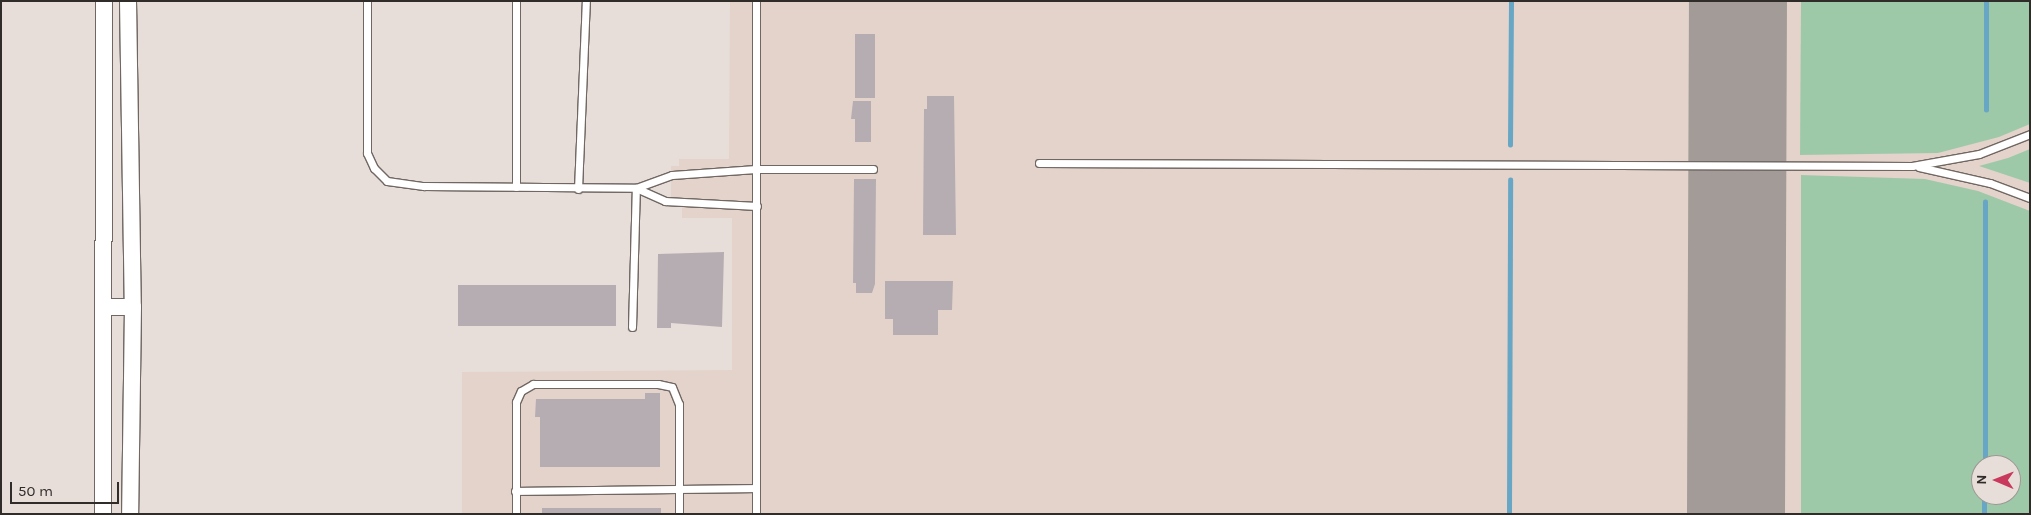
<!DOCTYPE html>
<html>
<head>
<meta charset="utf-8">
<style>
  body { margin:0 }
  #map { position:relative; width:2031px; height:515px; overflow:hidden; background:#e7ded9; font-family:Karla,sans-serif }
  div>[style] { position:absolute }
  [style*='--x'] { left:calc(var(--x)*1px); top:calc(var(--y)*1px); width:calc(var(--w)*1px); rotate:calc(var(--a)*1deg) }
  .built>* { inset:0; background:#e4d3ca }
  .green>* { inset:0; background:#9ec9a9 }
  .stream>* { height:4.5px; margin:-2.25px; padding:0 2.25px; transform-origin:2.25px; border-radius:2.25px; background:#67a6c4 }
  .runway>* { height:98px; margin:-49px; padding:0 49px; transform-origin:49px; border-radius:49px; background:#a29b97 }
  .building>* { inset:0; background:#b6adb3; transform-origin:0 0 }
  .roads { filter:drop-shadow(1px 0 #706763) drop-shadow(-1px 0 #706763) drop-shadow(0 1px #706763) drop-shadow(0 -1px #706763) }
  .service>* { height:7px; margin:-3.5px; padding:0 3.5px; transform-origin:3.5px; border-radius:3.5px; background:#fff }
  .tertiary>* { height:16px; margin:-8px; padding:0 8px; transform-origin:8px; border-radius:8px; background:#fff }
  span { translate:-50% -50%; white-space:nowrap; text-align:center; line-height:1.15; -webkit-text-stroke:4px #e7ded9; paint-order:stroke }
  .frame { position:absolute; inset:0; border:2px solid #2f2c2a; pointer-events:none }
  .north { position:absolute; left:1971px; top:455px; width:50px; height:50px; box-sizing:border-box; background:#e7ded9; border:1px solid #9d9793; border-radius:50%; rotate:271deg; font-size:14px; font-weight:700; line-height:20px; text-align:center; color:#2f2c2a }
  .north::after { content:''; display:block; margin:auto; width:18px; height:22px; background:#c9395d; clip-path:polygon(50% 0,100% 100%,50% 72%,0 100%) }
  .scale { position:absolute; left:10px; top:482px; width:109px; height:22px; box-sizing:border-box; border:2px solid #2f2c2a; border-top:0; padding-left:6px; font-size:15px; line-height:18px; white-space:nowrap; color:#2f2c2a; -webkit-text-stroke:4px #e7ded9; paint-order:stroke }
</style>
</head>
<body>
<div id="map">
  <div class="built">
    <div style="clip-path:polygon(evenodd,730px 1px,2030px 1px,2030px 514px,462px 514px,462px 372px,732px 370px,732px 218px,682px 218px,682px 204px,671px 204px,671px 166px,679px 166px,679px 159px,729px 159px,730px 1px,1981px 465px,2011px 465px,2011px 495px,1981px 495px,1981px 465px)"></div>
  </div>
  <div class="green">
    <div style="clip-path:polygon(1801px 1px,2030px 1px,2030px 124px,1999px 137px,1938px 153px,1800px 155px)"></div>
    <div style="clip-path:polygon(2030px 149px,2030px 183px,1979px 166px,2008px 158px)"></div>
    <div style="clip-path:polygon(evenodd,1801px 175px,1925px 179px,1978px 191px,2030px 211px,2030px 514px,1801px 514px,1801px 175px,1981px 465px,2011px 465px,2011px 495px,1981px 495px,1981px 465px)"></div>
  </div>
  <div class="stream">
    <div style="--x:1986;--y:110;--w:109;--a:-90"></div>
    <div style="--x:1510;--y:145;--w:144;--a:-89.6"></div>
    <div style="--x:1985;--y:465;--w:263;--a:-90"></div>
    <div style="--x:1509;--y:514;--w:334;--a:-89.8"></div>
    <div style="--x:1984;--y:514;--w:19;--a:-90"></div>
  </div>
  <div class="runway">
    <div style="--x:1736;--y:514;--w:513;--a:-89.78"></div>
  </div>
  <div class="building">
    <div style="left:855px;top:34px;width:20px;height:64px"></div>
    <div style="clip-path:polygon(927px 96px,954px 96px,956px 235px,923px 235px,924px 109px,927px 109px)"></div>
    <div style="clip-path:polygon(853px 101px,871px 101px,871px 142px,855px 142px,855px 119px,851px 119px)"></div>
    <div style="clip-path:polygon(854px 179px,876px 179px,875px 284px,872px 293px,856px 293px,856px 283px,853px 283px)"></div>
    <div style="clip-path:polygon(724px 252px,722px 327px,671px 323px,671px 328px,657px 328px,658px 254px)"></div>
    <div style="clip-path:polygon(885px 281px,953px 281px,952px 310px,938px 310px,938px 335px,893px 335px,893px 319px,885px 319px)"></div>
    <div style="left:458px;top:285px;width:158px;height:41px"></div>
    <div style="clip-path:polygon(645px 393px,660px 393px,660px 467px,540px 467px,540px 417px,535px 417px,536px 399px,645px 399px)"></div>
    <div style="left:542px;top:508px;width:119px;height:6px"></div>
  </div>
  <div class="roads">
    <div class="service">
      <div style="--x:367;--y:1;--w:152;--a:90"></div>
      <div style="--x:367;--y:153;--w:17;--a:65"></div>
      <div style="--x:374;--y:168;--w:18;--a:45"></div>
      <div style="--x:387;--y:181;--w:37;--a:8"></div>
      <div style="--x:424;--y:186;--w:212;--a:0.5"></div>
      <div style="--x:636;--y:188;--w:38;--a:-20"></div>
      <div style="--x:672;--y:175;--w:84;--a:-4.1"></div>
      <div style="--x:756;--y:169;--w:117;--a:0"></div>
      <div style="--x:1039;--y:163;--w:873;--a:0.2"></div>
      <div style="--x:1912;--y:166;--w:68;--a:-10.2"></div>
      <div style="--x:1979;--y:154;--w:55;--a:-21.4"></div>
      <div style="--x:1919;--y:167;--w:73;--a:12.7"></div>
      <div style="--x:1990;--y:183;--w:43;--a:20.6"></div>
      <div style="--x:516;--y:187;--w:186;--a:-90"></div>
      <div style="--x:636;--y:188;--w:32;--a:24"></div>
      <div style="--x:665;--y:201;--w:92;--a:3.1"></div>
      <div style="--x:578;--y:189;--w:188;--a:-87.6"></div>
      <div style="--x:632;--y:327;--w:139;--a:-88.4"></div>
      <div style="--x:515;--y:491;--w:241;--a:-0.7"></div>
      <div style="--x:516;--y:514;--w:112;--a:-90"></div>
      <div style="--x:516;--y:402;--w:12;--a:-66"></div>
      <div style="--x:521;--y:391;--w:14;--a:-30"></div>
      <div style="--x:533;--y:384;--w:125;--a:0"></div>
      <div style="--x:658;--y:384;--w:14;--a:12"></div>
      <div style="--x:672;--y:387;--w:18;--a:68"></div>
      <div style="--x:679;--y:404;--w:110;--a:90"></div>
      <div style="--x:756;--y:514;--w:513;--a:-90"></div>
    </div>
    <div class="tertiary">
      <div style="--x:128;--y:1;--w:306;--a:89.1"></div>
      <div style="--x:133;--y:307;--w:207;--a:90.8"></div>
      <div style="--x:103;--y:307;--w:30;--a:0"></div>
      <div style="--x:103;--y:514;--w:513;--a:-89.89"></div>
    </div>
  </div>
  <div class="frame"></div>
  <div class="north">N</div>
  <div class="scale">50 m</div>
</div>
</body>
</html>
